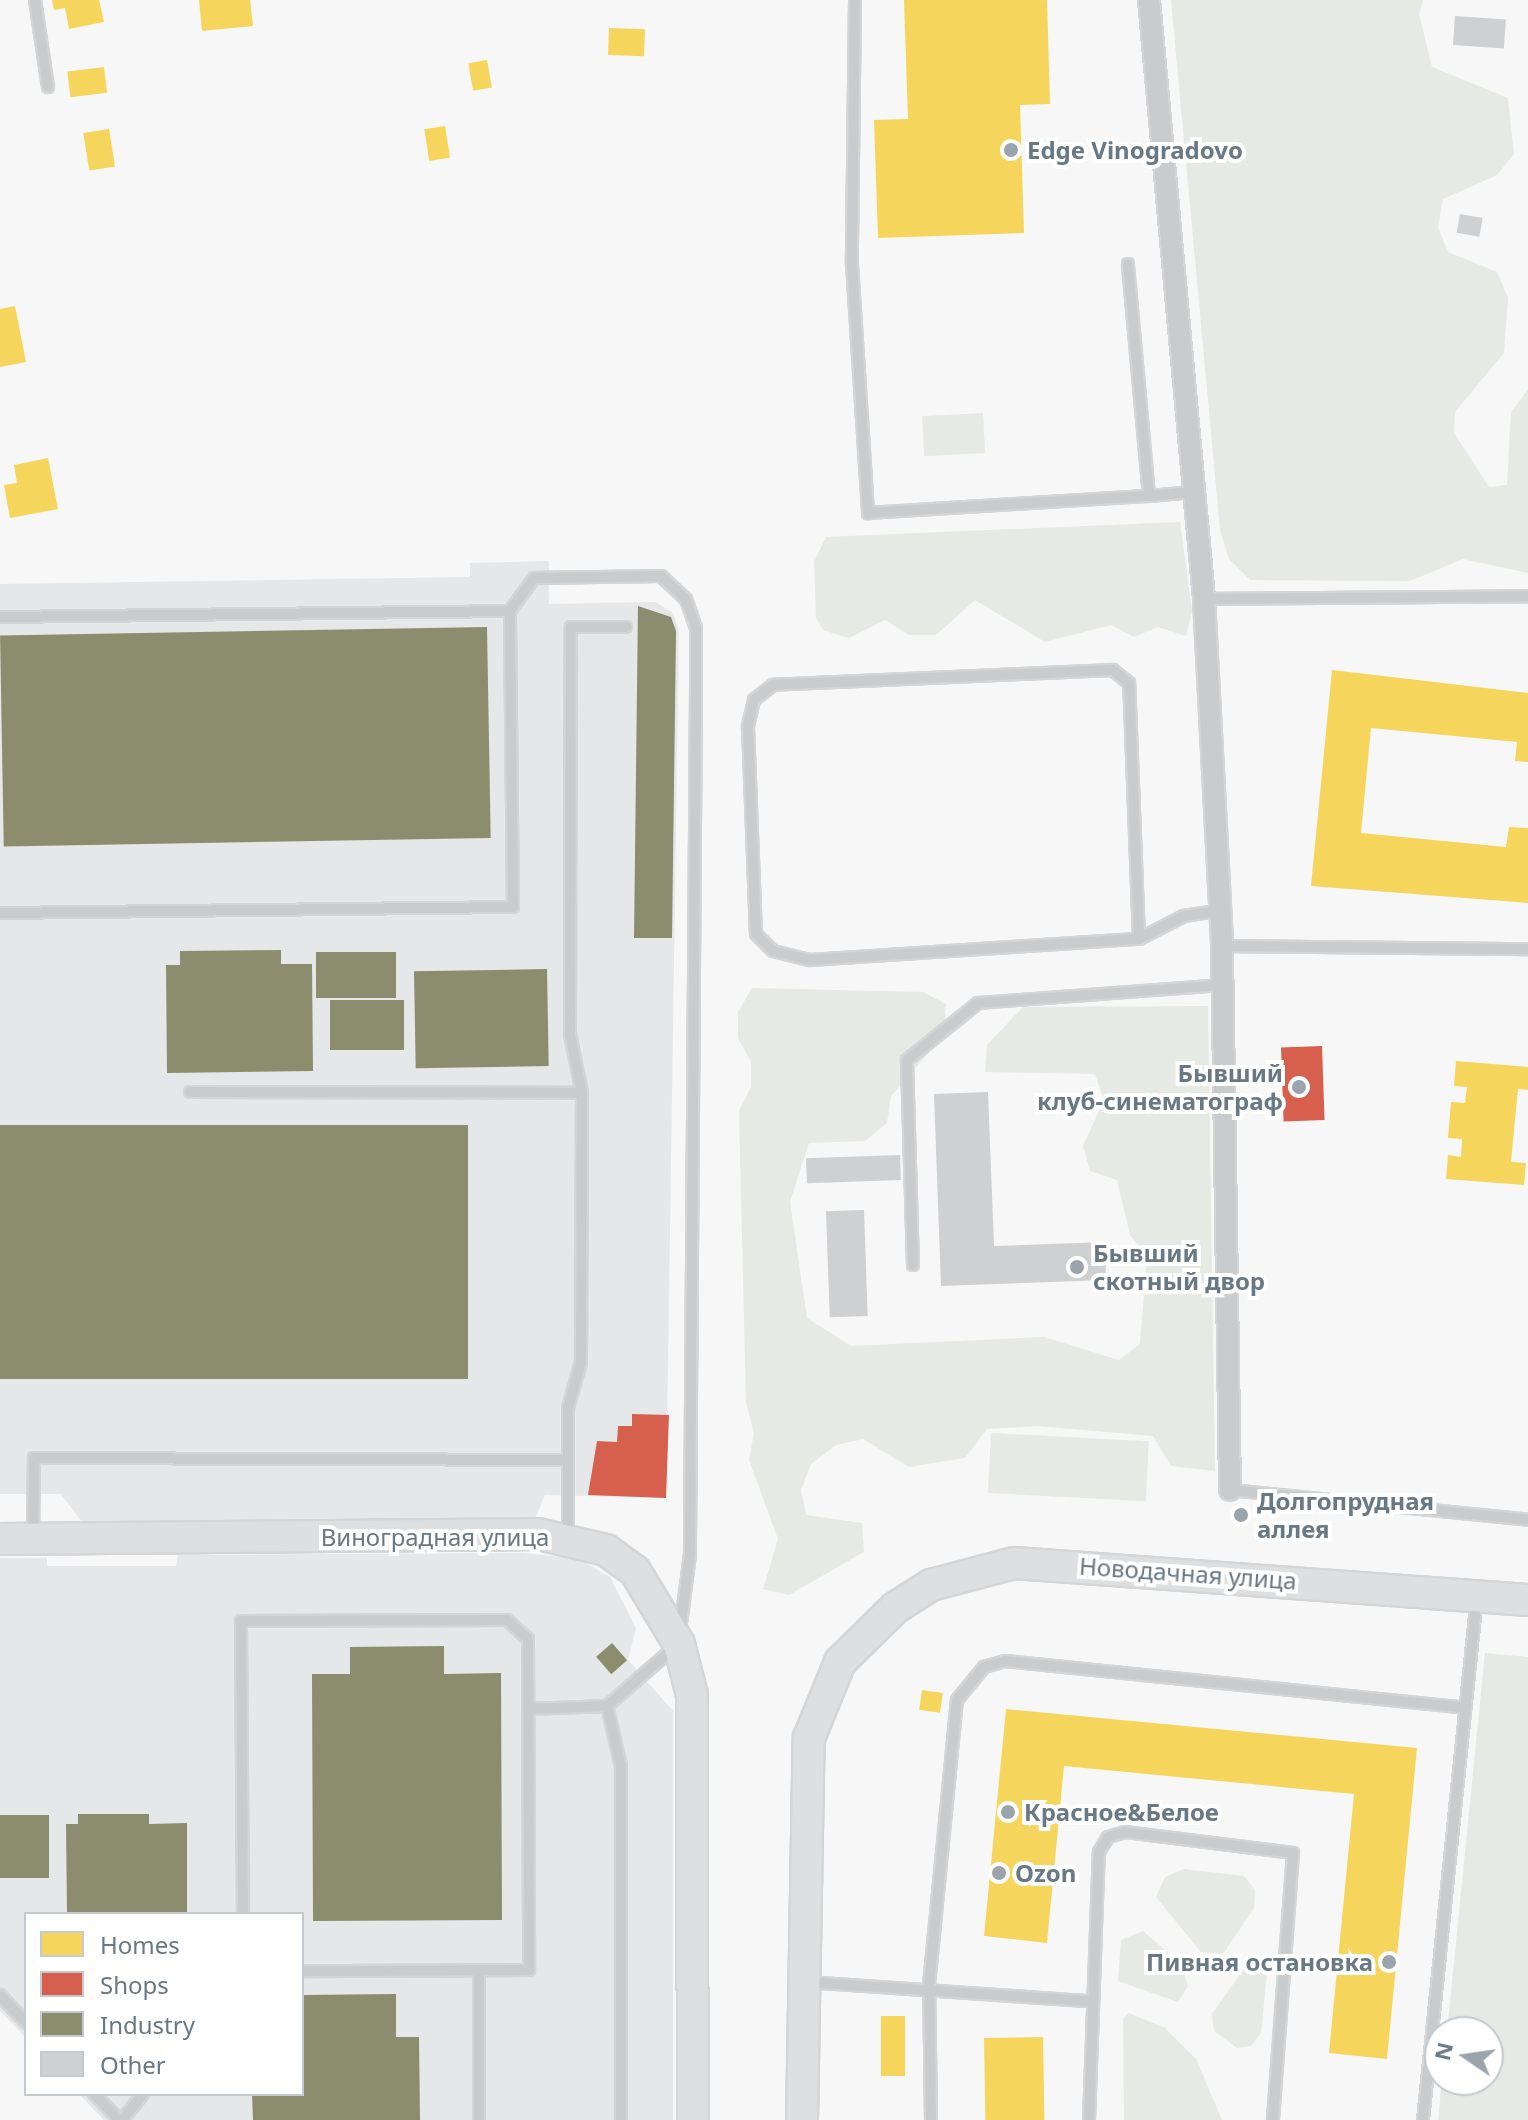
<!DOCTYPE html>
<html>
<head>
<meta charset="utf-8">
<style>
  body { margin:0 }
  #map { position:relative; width:1528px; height:2120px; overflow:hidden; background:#f7f7f7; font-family:"Noto Sans",sans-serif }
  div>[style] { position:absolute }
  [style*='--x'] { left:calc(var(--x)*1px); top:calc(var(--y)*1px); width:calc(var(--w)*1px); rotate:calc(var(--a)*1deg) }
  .built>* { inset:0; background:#e6e7e8 }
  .green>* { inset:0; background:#e6e9e4; transform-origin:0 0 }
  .homes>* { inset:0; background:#f6d55c; transform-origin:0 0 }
  .shops>* { inset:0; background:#d6604d; transform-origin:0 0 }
  .industry>* { inset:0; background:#8c8c6e; transform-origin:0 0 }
  .building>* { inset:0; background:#ced0d1; transform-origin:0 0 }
  .roads { filter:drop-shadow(2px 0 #d4d5d6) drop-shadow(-2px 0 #d4d5d6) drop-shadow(0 2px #d4d5d6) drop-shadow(0 -2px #d4d5d6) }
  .lane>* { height:10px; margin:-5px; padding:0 5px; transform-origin:5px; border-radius:5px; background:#cacbcc }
  .street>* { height:20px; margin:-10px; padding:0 10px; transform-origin:10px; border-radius:10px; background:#cacbcc }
  .secondary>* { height:30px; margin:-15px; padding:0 15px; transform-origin:15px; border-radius:15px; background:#dedfe0 }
  .dots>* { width:22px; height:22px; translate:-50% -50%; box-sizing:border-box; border:4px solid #fff; border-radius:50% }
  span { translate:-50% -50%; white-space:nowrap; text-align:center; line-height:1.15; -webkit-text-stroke:8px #fff; paint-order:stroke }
  .poi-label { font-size:24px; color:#697885; font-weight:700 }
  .left { translate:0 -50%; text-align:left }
  .right { translate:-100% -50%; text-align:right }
  .street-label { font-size:24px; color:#697885 }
  .legend { position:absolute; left:24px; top:1912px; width:280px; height:184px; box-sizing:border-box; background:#fff; border:2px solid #c3c9ce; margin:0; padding:10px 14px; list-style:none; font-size:24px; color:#697885 }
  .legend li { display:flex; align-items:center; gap:16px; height:40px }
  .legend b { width:40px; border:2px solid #c3c9ce }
  .north { position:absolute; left:1424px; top:2016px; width:80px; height:80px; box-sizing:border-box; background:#fff; border:2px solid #c3c9ce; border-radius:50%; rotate:283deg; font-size:22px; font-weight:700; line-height:32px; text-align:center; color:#697885 }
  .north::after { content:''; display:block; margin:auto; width:28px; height:36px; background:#9ba4ad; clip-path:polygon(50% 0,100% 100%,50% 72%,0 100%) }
</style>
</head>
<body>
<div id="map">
  <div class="built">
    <div style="clip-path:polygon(549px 561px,549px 604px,655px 602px,673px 613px,679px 631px,666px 1498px,545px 1495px,534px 1521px,82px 1522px,61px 1494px,0 1494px,0 584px,470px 577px,470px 563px)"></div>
    <div style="clip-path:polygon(524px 1553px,579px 1559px,610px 1577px,636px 1628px,628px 1660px,673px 1711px,673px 2120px,104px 2120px,79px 2094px,302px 2094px,302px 1914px,26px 1914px,26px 2038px,0 2011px,0 1558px,47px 1558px,47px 1566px,176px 1566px,178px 1555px)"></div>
  </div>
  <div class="green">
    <div style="clip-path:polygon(1171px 0,1423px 0,1419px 14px,1432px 67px,1508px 98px,1514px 154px,1497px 175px,1443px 199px,1438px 227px,1448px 252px,1497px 272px,1508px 298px,1504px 353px,1455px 412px,1454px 433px,1489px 487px,1507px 485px,1511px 412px,1528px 390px,1528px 573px,1463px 559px,1410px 581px,1250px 580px,1229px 559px,1220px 530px)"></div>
    <div style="left:983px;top:413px;width:40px;height:61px;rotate:87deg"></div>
    <div style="clip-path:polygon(1180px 522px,1192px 611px,1186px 636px,1158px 627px,1134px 637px,1111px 625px,1045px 642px,975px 600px,936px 635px,909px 635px,885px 620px,849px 638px,823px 630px,816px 618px,814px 562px,826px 537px)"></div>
    <div style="clip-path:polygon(752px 988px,923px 992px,946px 1004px,944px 1035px,891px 1096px,887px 1123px,865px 1141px,809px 1143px,790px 1202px,807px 1318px,851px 1346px,1044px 1337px,1119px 1360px,1140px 1344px,1147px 1257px,1130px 1235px,1117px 1180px,1090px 1171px,1083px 1146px,1104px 1100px,1095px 1074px,985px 1072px,987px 1045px,1023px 1007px,1208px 1006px,1215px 1471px,1171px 1466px,1153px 1436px,1038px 1426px,987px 1429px,965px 1458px,909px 1467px,863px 1439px,836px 1445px,811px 1464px,801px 1490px,806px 1515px,862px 1523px,864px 1552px,789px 1595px,763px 1589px,778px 1539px,749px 1460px,754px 1433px,746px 1403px,739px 1111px,751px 1087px,751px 1062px,738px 1038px,738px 1012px)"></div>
    <div style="left:991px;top:1433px;width:158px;height:60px;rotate:3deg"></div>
    <div style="clip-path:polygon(1485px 1653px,1528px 1657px,1528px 2120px,1438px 2120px,1442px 2080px,1488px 2080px,1488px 2032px,1447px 2032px)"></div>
    <div style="clip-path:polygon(1184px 1869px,1244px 1876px,1255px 1890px,1254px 1908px,1223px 1954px,1201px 1952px,1156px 1897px,1165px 1877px)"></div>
    <div style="clip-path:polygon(1143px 1931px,1181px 1964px,1188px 1986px,1178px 2002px,1118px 1981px,1121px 1940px)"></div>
    <div style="clip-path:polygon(1255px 1953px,1268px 1964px,1261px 2033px,1251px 2046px,1237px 2048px,1214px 2031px,1212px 2014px)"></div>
    <div style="clip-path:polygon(1129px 2013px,1165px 2028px,1196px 2059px,1222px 2120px,1124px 2120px,1123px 2019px)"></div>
  </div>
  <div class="homes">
    <div style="clip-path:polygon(52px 0,99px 0,104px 22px,69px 29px,65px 8px,54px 10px)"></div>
    <div style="clip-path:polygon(199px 0,250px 0,253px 26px,202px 31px)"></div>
    <div style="clip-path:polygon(904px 0,1047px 0,1050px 104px,1020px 105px,1024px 233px,878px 238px,874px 120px,908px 119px)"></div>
    <div style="left:609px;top:28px;width:36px;height:27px;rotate:2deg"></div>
    <div style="left:487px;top:60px;width:28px;height:19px;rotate:80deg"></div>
    <div style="left:104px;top:67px;width:26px;height:37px;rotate:83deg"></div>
    <div style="left:445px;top:126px;width:32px;height:21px;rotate:81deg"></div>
    <div style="left:109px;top:129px;width:38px;height:26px;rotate:81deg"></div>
    <div style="clip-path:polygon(15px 306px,26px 362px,0 367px,0 309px)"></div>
    <div style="clip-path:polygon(48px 458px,58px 509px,10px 518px,4px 485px,17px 483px,14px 465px)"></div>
    <div style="clip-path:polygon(1332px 670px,1528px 693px,1528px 762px,1515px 761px,1517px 742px,1371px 728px,1361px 833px,1506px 847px,1509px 827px,1528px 828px,1528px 903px,1311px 886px)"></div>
    <div style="clip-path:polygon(1456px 1061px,1528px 1067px,1528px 1090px,1518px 1089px,1511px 1162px,1526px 1163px,1524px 1185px,1446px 1179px,1448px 1155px,1461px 1157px,1462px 1139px,1448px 1138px,1451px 1102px,1465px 1103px,1467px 1087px,1454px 1086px)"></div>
    <div style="left:922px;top:1690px;width:21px;height:20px;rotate:8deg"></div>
    <div style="clip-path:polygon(1006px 1709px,1417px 1748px,1387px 2059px,1329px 2053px,1354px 1794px,1064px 1766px,1047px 1943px,984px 1936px)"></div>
    <div style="left:881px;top:2016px;width:24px;height:60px"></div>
    <div style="left:1043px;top:2037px;width:83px;height:59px;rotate:89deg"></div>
  </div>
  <div class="shops">
    <div style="left:1322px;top:1046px;width:74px;height:41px;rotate:88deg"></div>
    <div style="clip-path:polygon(632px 1414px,669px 1415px,666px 1498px,588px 1495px,597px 1441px,617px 1442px,618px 1426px,632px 1426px)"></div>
  </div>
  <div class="industry">
    <div style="clip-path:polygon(638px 606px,671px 617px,676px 631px,672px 938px,634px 938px)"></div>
    <div style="left:487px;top:627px;width:211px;height:487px;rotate:89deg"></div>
    <div style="clip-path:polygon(281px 950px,281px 964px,312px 964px,313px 1071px,167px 1073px,166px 965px,180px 965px,180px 951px)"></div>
    <div style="left:316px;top:952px;width:80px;height:46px"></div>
    <div style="left:547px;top:969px;width:97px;height:133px;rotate:89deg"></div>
    <div style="left:330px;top:1000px;width:74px;height:50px"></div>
    <div style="left:0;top:1125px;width:468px;height:254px"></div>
    <div style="left:612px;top:1643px;width:23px;height:21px;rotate:49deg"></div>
    <div style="clip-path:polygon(444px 1646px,444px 1674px,501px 1673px,502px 1920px,313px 1921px,312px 1674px,350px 1674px,350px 1647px)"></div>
    <div style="clip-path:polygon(78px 1814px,149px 1814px,149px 1824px,187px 1823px,187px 1914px,67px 1914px,66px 1824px,78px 1824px)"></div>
    <div style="left:49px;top:1815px;width:63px;height:49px;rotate:90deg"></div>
    <div style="clip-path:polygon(396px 1994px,396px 2037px,419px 2037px,420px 2120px,253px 2120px,252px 2094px,302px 2094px,302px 1995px)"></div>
  </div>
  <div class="building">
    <div style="left:1455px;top:16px;width:51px;height:29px;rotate:4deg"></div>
    <div style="left:1460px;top:214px;width:23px;height:19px;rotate:10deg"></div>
    <div style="clip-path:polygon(988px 1092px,994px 1246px,1105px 1242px,1106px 1280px,941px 1286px,934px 1094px)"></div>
    <div style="left:900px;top:1155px;width:25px;height:94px;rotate:88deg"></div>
    <div style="left:864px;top:1210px;width:106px;height:38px;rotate:88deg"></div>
  </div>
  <div class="roads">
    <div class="lane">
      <div style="--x:35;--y:0;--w:88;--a:81.5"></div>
      <div style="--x:855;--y:0;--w:264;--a:90.7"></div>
      <div style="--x:852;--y:264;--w:250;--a:86.3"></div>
      <div style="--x:868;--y:513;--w:282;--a:-3.5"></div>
      <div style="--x:1149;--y:496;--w:233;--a:-95.2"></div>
      <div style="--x:1149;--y:496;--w:45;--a:-5.1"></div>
      <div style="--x:1204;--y:599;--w:324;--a:-0.5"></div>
      <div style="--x:0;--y:617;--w:510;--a:-0.67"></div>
      <div style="--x:0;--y:913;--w:513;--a:-0.67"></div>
      <div style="--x:513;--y:907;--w:296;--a:-90.6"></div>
      <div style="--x:510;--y:611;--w:41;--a:-54"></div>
      <div style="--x:534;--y:578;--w:127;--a:-0.9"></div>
      <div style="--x:661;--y:576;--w:34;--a:43"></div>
      <div style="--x:686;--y:599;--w:31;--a:71"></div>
      <div style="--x:696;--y:628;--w:57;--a:90"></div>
      <div style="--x:696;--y:685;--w:869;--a:90.4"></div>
      <div style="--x:690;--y:1554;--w:78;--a:97.4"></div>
      <div style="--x:1139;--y:939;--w:256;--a:-92.2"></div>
      <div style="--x:1129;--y:683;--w:21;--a:-141"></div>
      <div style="--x:1113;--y:670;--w:340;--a:177.5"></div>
      <div style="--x:773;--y:685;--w:24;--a:142"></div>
      <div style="--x:754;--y:700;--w:28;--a:103"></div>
      <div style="--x:748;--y:727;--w:207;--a:87.8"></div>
      <div style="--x:756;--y:934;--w:24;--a:45"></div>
      <div style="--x:773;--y:951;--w:38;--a:14"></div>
      <div style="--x:810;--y:960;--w:330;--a:-3.7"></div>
      <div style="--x:1139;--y:939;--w:51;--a:-27.1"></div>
      <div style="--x:1184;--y:916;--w:37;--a:-9"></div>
      <div style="--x:1222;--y:946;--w:306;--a:0.6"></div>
      <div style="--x:190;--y:1092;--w:392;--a:0.1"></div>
      <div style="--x:913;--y:1265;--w:205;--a:-91.7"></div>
      <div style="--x:907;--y:1060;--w:91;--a:-38.8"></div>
      <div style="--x:978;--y:1003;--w:246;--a:-4.2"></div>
      <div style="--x:568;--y:1460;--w:52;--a:-90"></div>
      <div style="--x:568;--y:1408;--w:48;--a:-74.2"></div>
      <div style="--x:581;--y:1362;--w:269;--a:-89.8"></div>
      <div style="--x:582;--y:1093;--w:60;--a:-101.5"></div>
      <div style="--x:570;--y:1034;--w:407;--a:-89.9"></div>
      <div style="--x:571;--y:627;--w:55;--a:0"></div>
      <div style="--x:1230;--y:1490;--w:300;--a:5.7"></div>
      <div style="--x:33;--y:1536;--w:78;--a:-89.3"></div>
      <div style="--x:34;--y:1458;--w:534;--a:0.21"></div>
      <div style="--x:568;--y:1460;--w:76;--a:90"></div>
      <div style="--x:607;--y:1706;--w:62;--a:76.9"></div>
      <div style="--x:621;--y:1766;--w:354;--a:90"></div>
      <div style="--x:528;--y:1709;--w:79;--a:-2.2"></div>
      <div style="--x:607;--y:1706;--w:91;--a:-41"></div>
      <div style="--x:243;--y:1914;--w:293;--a:-90.4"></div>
      <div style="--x:241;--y:1621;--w:266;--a:-0.2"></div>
      <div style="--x:507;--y:1620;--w:28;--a:42"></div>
      <div style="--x:528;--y:1639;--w:331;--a:89.8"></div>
      <div style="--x:529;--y:1970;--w:227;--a:179.7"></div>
      <div style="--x:479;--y:1971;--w:149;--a:90"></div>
      <div style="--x:807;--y:1982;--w:282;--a:3.9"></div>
      <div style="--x:0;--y:1995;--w:38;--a:47"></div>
      <div style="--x:94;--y:2094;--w:36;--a:46"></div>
      <div style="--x:122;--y:2120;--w:33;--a:-51"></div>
      <div style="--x:931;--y:2120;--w:135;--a:-90.8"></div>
      <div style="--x:929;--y:1985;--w:286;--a:-84.4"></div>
      <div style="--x:957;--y:1700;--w:43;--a:-50.7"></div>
      <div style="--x:984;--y:1667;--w:22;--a:-16"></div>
      <div style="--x:1005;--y:1661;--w:463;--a:5.8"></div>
      <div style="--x:1089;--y:2120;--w:268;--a:-87.9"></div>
      <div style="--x:1099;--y:1852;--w:17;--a:-59"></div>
      <div style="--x:1108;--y:1837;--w:18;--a:-16"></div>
      <div style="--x:1125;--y:1832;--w:169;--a:7.1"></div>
      <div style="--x:1293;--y:1853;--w:268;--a:94.3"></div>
      <div style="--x:1423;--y:2120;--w:526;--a:-84.11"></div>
    </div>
    <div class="street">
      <div style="--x:1149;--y:0;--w:602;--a:84.75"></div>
      <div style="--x:1204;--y:599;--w:347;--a:87"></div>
      <div style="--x:1222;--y:946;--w:544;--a:89.16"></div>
    </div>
    <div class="secondary">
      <div style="--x:0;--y:1539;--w:538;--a:-0.53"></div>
      <div style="--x:538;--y:1534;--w:70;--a:13.2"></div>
      <div style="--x:606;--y:1550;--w:36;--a:36"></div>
      <div style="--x:635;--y:1571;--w:85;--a:58.9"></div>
      <div style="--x:679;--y:1644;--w:53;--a:75.7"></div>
      <div style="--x:692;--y:1695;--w:425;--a:89.9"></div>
      <div style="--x:802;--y:2120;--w:382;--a:-89"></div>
      <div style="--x:809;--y:1738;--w:82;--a:-67.8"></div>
      <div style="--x:840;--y:1662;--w:77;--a:-44.5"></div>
      <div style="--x:895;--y:1608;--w:43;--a:-32.6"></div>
      <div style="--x:931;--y:1585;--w:86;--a:-14.8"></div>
      <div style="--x:1014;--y:1563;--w:515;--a:4.12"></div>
    </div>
  </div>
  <div class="dots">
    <div style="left:1011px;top:150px;background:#9ba4ad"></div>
    <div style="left:1299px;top:1087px;background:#9ba4ad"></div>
    <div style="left:1077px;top:1267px;background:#9ba4ad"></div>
    <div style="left:1241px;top:1515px;background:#9ba4ad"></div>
    <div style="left:1008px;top:1812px;background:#9ba4ad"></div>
    <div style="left:999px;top:1873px;background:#9ba4ad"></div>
    <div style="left:1389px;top:1962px;background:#9ba4ad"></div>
  </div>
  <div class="poi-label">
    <span class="left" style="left:1027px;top:150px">Edge Vinogradovo</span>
    <span class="right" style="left:1283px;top:1087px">Бывший<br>клуб-синематограф</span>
    <span class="left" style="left:1093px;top:1267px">Бывший<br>скотный двор</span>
    <span class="left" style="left:1257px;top:1515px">Долгопрудная<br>аллея</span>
    <span class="left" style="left:1024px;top:1812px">Красное&amp;Белое</span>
    <span class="left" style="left:1015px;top:1873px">Ozon</span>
    <span class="right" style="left:1373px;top:1962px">Пивная остановка</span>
  </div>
  <div class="street-label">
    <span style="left:435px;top:1537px">Виноградная улица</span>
    <span style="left:1188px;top:1573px;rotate:4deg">Новодачная улица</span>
  </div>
  <ul class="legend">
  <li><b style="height:22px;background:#f6d55c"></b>Homes</li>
  <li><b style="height:22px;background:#d6604d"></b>Shops</li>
  <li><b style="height:22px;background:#8c8c6e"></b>Industry</li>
  <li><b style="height:22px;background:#ced0d1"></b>Other</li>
  </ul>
  <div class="north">N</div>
</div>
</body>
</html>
